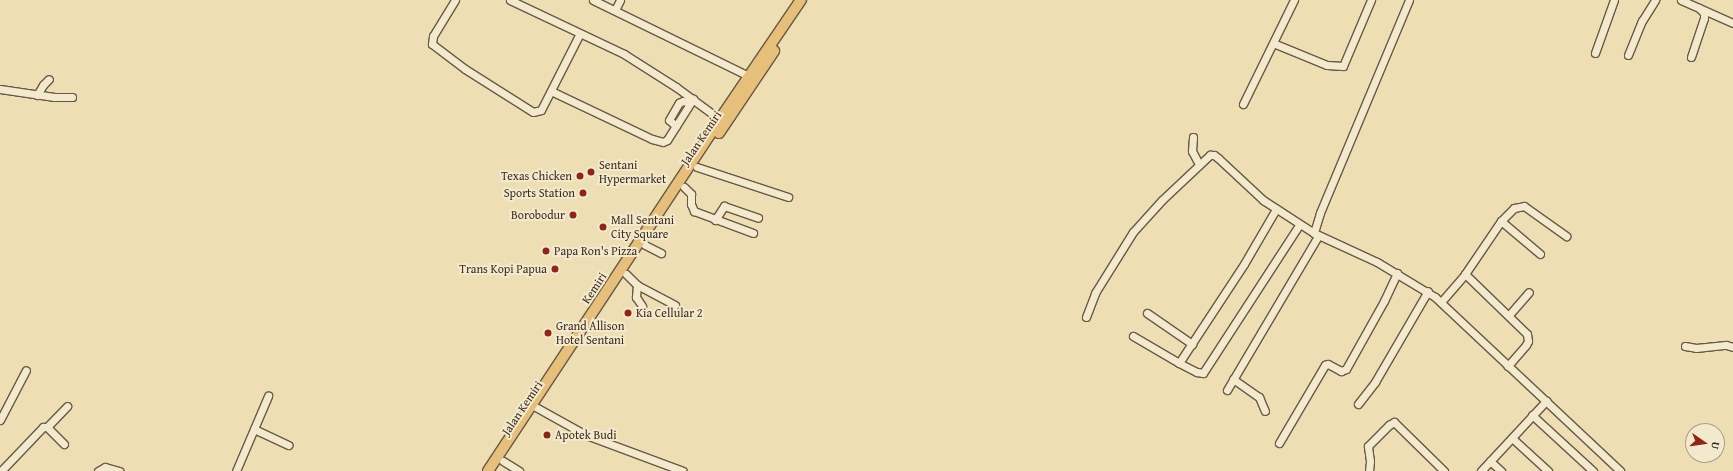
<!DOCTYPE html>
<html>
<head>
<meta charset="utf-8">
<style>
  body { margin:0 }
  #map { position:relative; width:1733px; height:471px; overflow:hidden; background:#eddeb3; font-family:"Gentium Book Plus",serif }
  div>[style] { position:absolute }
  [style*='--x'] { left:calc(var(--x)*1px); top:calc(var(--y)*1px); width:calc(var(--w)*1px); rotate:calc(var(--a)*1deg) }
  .roads { filter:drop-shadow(1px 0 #6a5846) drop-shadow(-1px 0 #6a5846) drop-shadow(0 1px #6a5846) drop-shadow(0 -1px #6a5846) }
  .minor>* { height:7px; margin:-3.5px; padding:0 3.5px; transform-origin:3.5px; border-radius:3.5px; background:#f3eace }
  .highway>* { height:10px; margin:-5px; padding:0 5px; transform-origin:5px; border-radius:5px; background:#e6bf7a }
  .dots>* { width:11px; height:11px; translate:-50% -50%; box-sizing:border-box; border:2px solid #f3eace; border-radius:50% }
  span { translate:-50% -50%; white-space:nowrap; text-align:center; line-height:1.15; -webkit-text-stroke:4px #f3eace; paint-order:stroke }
  .street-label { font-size:12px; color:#3e2c21 }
  .poi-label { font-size:12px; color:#3e2c21 }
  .left { translate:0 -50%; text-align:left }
  .right { translate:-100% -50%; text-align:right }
  .north { position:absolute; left:1685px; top:423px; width:40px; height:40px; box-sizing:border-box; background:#f3eace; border:1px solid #ab9e89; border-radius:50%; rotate:103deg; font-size:11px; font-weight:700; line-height:16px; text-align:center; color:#3e2c21 }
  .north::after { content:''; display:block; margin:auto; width:14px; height:18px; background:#8f2418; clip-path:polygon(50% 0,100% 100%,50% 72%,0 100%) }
</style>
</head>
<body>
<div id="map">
  <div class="roads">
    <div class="minor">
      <div style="--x:455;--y:0;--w:42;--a:121.4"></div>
      <div style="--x:433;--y:36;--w:8;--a:97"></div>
      <div style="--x:432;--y:44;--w:41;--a:37.1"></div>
      <div style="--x:465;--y:69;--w:80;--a:32.3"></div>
      <div style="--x:533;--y:112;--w:8;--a:-14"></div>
      <div style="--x:541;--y:110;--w:86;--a:-63.1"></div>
      <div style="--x:510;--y:0;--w:126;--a:25.3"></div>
      <div style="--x:624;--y:54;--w:62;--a:32.4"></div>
      <div style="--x:676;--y:87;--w:57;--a:36.5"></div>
      <div style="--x:593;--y:0;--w:174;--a:26"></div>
      <div style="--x:1409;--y:0;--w:231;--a:112.7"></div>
      <div style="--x:1320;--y:213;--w:21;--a:107"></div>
      <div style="--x:1314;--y:233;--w:69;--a:24.7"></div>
      <div style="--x:1377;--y:262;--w:68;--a:31.1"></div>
      <div style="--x:1435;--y:297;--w:254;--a:43.2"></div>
      <div style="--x:1681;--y:0;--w:57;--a:23.9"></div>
      <div style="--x:615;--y:10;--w:11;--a:-63"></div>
      <div style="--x:1273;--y:43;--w:58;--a:22.2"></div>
      <div style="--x:1327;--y:65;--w:16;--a:4"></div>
      <div style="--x:1343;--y:66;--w:72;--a:-67"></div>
      <div style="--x:1595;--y:53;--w:56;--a:-70.3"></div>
      <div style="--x:1628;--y:55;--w:37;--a:-68"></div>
      <div style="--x:1642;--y:21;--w:25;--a:-58"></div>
      <div style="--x:1691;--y:57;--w:41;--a:-71.6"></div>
      <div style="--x:1704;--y:18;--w:5;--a:-90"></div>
      <div style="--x:1704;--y:13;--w:7;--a:-135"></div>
      <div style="--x:0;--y:89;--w:55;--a:8.4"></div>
      <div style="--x:54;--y:97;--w:18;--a:0"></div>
      <div style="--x:551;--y:91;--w:112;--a:25.4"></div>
      <div style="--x:652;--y:139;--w:11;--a:15"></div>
      <div style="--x:663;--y:142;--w:4;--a:-27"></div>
      <div style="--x:667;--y:140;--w:49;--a:-57.6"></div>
      <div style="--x:37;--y:95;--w:12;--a:-59"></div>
      <div style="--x:43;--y:85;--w:8;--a:-45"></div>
      <div style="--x:1243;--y:104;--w:116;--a:-63.9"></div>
      <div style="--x:676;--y:126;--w:9;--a:-139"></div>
      <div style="--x:669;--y:120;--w:20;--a:-60"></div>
      <div style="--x:679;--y:103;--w:4;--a:-27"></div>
      <div style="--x:683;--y:101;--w:7;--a:16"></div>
      <div style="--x:1193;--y:137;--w:14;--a:94"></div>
      <div style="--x:1192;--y:151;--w:15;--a:62"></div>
      <div style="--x:697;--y:167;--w:96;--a:18.2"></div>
      <div style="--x:684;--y:187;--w:10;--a:45"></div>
      <div style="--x:691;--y:194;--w:10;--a:90"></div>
      <div style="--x:691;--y:204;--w:8;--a:67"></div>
      <div style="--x:694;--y:211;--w:63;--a:20.4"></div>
      <div style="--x:715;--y:220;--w:17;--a:-57"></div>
      <div style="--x:724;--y:206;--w:36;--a:19"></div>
      <div style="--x:1501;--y:221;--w:51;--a:40.2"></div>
      <div style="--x:645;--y:245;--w:18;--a:27"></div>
      <div style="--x:626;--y:274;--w:16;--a:45"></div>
      <div style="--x:637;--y:285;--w:43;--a:27.8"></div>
      <div style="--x:1465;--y:274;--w:86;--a:44.1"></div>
      <div style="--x:1527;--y:334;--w:7;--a:82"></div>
      <div style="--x:1528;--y:341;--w:4;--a:117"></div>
      <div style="--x:1526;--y:345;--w:28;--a:131"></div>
      <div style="--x:637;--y:285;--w:12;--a:95"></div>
      <div style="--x:636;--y:297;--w:11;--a:56"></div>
      <div style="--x:1441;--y:302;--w:37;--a:-49"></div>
      <div style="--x:1465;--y:274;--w:64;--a:-55.8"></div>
      <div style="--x:1501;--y:221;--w:18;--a:-45"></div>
      <div style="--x:1514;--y:208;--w:10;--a:-11"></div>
      <div style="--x:1524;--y:206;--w:52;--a:35.5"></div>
      <div style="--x:1147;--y:313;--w:55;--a:34.6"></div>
      <div style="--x:1509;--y:315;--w:30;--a:-49"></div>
      <div style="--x:1086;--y:317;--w:26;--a:-69"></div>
      <div style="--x:1095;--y:293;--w:72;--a:-58.1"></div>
      <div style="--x:1133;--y:232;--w:43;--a:-47.8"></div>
      <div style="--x:1162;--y:200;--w:66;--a:-43.2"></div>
      <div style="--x:1210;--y:155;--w:4;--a:0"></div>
      <div style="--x:1214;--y:155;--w:5;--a:37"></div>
      <div style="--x:1218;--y:158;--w:62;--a:43"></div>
      <div style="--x:1263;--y:200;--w:61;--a:32.9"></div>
      <div style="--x:1133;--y:336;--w:53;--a:30.4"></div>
      <div style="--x:1179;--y:363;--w:20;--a:27"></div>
      <div style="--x:1197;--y:372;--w:6;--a:9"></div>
      <div style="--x:1203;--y:373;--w:176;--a:-57"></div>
      <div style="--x:1685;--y:346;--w:11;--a:10"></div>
      <div style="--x:1696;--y:348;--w:30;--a:-6"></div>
      <div style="--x:1726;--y:345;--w:7;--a:16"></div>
      <div style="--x:1179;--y:363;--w:118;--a:-56.7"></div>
      <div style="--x:1244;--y:264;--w:64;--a:-59.8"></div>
      <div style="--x:1233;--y:379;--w:32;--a:35"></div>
      <div style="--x:1259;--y:397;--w:15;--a:67"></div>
      <div style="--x:1227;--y:390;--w:179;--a:-59.4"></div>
      <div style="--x:1358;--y:404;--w:28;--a:-52"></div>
      <div style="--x:1375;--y:382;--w:105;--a:-59.8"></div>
      <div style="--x:532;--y:405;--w:62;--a:29.1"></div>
      <div style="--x:586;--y:435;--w:103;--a:20.4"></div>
      <div style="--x:1532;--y:415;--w:83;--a:42.6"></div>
      <div style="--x:0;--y:420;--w:56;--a:-62.5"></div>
      <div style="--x:47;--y:427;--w:29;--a:-46"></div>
      <div style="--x:254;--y:429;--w:38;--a:25"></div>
      <div style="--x:1512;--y:438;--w:49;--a:42.5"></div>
      <div style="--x:1279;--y:443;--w:91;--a:-59.5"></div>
      <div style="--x:1325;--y:365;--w:3;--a:-18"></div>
      <div style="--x:1328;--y:364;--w:15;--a:28"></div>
      <div style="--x:1341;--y:371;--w:5;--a:-22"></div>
      <div style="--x:1346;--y:369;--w:78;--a:-60.8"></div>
      <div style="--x:1384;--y:301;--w:31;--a:-65"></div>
      <div style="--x:503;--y:461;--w:19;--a:32"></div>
      <div style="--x:1490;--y:461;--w:15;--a:42"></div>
      <div style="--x:1;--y:471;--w:61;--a:-46.3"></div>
      <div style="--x:43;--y:427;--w:4;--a:0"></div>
      <div style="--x:47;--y:427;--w:24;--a:45"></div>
      <div style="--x:98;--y:471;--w:8;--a:-30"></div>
      <div style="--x:105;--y:467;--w:15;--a:16"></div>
      <div style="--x:236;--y:471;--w:82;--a:-66.9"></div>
      <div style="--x:1369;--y:471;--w:10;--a:-84"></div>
      <div style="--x:1370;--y:461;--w:15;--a:-98"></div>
      <div style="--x:1368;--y:446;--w:30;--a:-45"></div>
      <div style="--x:1389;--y:425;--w:6;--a:-31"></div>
      <div style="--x:1394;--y:422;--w:70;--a:44.4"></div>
      <div style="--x:1481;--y:471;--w:96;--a:-47.1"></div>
    </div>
    <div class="highway">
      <div style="--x:719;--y:133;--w:99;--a:-56.1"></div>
      <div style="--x:488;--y:471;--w:422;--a:-56.6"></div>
      <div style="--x:720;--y:119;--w:144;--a:-55.8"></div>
    </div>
  </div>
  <div class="dots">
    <div style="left:591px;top:172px;background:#8f2418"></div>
    <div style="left:580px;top:176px;background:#8f2418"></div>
    <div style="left:583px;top:193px;background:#8f2418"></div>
    <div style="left:573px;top:215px;background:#8f2418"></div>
    <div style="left:603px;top:227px;background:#8f2418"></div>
    <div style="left:546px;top:251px;background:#8f2418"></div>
    <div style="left:555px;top:269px;background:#8f2418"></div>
    <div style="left:628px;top:313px;background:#8f2418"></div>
    <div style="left:548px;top:333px;background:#8f2418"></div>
    <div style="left:547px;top:435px;background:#8f2418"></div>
  </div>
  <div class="street-label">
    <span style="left:701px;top:138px;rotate:-56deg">Jalan Kemiri</span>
    <span style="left:594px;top:288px;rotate:-57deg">Kemiri</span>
    <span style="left:522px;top:408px;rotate:-56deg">Jalan Kemiri</span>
  </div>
  <div class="poi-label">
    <span class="left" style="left:599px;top:172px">Sentani<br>Hypermarket</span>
    <span class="right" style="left:572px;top:176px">Texas Chicken</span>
    <span class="right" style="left:575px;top:193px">Sports Station</span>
    <span class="right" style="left:565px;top:215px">Borobodur</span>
    <span class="left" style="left:611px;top:227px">Mall Sentani<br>City Square</span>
    <span class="left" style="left:554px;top:251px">Papa Ron's Pizza</span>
    <span class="right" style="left:547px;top:269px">Trans Kopi Papua</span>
    <span class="left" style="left:636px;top:313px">Kia Cellular 2</span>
    <span class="left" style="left:556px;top:333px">Grand Allison<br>Hotel Sentani</span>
    <span class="left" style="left:555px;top:435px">Apotek Budi</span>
  </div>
  <div class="north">U</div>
</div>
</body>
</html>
